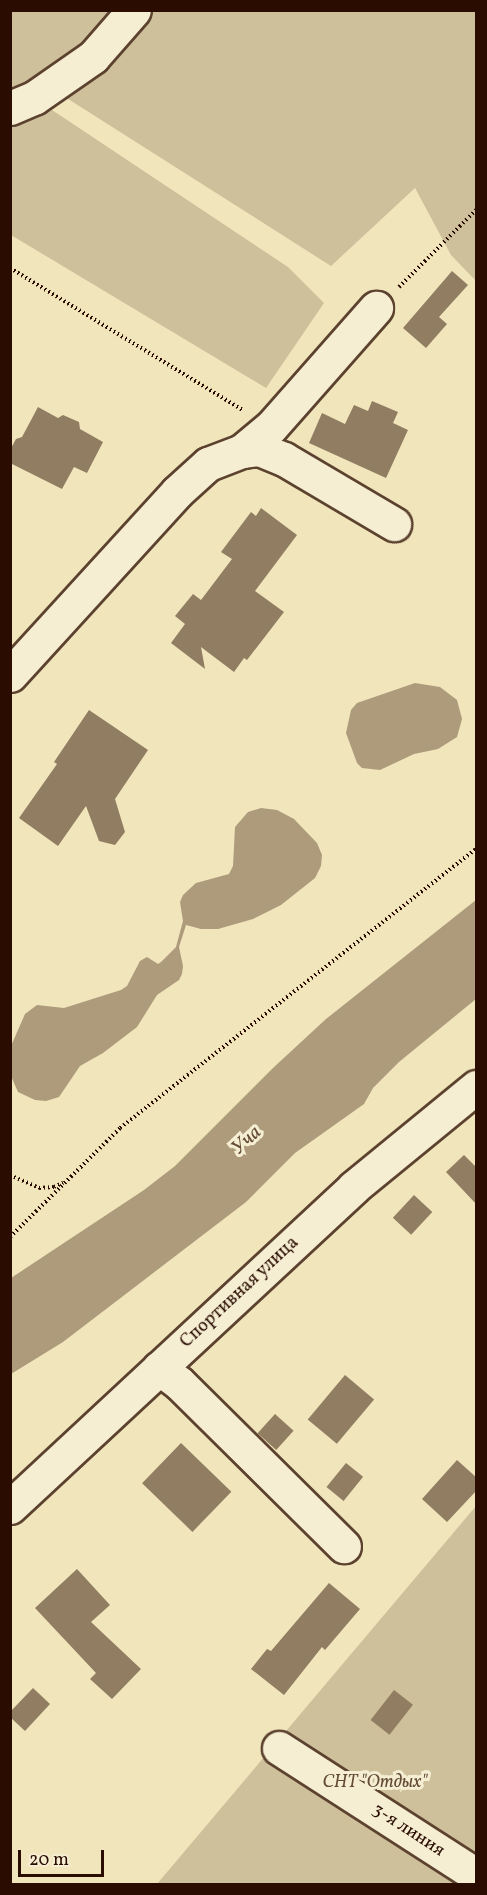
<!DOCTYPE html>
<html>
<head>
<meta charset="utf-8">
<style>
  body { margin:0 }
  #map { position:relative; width:487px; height:1895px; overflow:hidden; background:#f0e5bb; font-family:Vollkorn,serif }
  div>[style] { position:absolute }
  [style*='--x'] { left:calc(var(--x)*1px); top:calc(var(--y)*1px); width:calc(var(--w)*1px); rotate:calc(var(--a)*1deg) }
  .green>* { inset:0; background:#cec09b }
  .water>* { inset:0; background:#ad9b7b }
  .building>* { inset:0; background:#917d61; transform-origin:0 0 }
  .path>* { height:4px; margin-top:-2px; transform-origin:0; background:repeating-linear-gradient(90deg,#2a0c00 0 1.5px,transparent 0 4.5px) }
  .roads { filter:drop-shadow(2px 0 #5c422f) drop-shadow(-2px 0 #5c422f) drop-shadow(0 2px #5c422f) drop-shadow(0 -2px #5c422f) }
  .minor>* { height:33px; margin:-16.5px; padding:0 16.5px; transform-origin:16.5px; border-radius:16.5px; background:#f5eed3 }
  span { translate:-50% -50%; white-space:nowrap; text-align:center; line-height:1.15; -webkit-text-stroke:6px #f5eed3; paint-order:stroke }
  .street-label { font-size:18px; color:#2a0c00 }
  .park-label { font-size:18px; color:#634b36; font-style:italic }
  .water-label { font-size:20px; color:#654c37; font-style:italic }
  .frame { position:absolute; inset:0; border:12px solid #2a0c00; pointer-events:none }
  .scale { position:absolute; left:18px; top:1850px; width:86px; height:27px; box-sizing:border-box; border:3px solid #2a0c00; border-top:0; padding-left:8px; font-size:18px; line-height:21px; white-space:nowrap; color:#2a0c00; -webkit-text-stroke:4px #f5eed3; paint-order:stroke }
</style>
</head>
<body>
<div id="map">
  <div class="green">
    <div style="clip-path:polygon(11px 11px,121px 11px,101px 37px,11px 97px)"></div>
    <div style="clip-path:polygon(148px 11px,476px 11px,476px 281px,451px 255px,415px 188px,331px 266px,65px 97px,121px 45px)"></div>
    <div style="clip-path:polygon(52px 110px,288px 267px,324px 303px,266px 388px,11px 235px,10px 124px)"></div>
    <div style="clip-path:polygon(476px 1506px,476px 1884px,157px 1884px)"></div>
  </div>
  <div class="water">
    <div style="clip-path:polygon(415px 683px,440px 687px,457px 700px,462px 719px,457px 737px,438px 749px,414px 754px,380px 770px,362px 768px,357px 763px,346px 733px,351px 710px,357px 703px)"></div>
    <div style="clip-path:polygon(261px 808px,277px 810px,294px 819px,317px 843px,322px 855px,321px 866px,315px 878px,281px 905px,253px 919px,218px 929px,201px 929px,186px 925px,179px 947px,183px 966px,182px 974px,179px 980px,157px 995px,137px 1027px,103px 1053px,80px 1066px,59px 1097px,46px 1101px,35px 1100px,18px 1092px,11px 1076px,11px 1046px,25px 1014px,37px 1005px,64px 1008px,121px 990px,127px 986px,140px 961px,147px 957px,158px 964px,161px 962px,176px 947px,183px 921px,180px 902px,183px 895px,196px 883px,229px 874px,233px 866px,235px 827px,248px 812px)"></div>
    <div style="clip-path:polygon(476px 900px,476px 999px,399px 1062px,373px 1088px,364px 1104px,295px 1153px,246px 1202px,63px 1342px,11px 1374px,11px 1278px,144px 1190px,175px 1166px,273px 1068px,326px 1019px)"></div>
  </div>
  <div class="building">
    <div style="clip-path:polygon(452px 271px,468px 285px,439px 317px,447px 324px,426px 348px,403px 328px)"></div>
    <div style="clip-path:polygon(372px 401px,398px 412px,393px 423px,408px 430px,386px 478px,309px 443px,322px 413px,345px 424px,354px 405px,368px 411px)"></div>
    <div style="clip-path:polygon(38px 407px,58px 418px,63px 415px,79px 422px,80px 429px,103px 442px,87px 473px,74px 467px,62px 489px,10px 463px,10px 450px,16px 439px,22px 437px)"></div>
    <div style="clip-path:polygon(261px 508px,297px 535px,255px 591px,284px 612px,247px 660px,244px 658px,234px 672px,201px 647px,205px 669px,171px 643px,185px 624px,175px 616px,193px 594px,201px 600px,232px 559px,221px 552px,251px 512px,256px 516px)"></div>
    <div style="clip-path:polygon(89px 710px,148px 750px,115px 799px,125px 832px,115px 845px,99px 841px,86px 806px,58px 846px,19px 818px,57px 764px,54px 762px)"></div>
    <div style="clip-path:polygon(464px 1155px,477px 1168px,477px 1205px,446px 1172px)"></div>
    <div style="left:414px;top:1195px;width:25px;height:31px;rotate:43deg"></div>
    <div style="left:345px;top:1375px;width:38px;height:58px;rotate:40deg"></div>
    <div style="left:275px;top:1414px;width:25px;height:26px;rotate:42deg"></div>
    <div style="left:181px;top:1443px;width:70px;height:56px;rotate:44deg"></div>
    <div style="clip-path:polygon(457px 1460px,477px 1478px,477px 1490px,447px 1522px,422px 1499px)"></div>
    <div style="left:346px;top:1463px;width:22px;height:31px;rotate:39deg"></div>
    <div style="clip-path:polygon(77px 1569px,110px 1605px,91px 1622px,141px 1669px,112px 1699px,90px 1679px,96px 1673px,35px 1608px)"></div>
    <div style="clip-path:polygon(329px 1583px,360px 1609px,325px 1650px,322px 1647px,284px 1695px,251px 1669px,267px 1649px,271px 1651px)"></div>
    <div style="clip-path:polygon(33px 1688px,50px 1704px,25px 1731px,10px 1717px,10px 1712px)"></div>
    <div style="left:394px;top:1690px;width:24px;height:38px;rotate:38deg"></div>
  </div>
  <div class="path">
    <div style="--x:10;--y:268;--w:273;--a:31.4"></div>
    <div style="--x:399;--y:287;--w:109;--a:-45"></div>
    <div style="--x:10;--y:1175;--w:32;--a:24"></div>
    <div style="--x:39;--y:1188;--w:15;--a:-4"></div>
    <div style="--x:54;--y:1187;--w:10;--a:-24"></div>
    <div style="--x:10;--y:1237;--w:155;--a:-44.7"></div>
    <div style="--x:120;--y:1128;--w:452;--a:-38.1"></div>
  </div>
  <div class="roads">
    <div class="minor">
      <div style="--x:10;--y:108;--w:26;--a:-23"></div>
      <div style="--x:34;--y:98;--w:72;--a:-34.8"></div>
      <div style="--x:93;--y:57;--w:62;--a:-48.9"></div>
      <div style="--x:242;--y:451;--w:38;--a:-40"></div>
      <div style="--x:271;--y:427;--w:159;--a:-48.6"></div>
      <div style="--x:10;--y:675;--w:248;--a:-47.6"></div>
      <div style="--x:177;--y:492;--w:42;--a:-42.1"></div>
      <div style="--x:208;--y:464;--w:36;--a:-21"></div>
      <div style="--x:242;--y:451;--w:17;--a:-7"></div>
      <div style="--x:259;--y:449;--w:27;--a:22"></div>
      <div style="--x:284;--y:459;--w:128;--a:30.6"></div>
      <div style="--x:159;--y:1368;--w:25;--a:37"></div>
      <div style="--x:179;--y:1383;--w:232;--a:44.7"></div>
      <div style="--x:10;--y:1507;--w:470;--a:-42.9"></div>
      <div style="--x:354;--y:1187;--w:158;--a:-39.3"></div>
      <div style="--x:279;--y:1748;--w:234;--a:32.8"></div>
    </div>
  </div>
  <div class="street-label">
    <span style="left:240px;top:1293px;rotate:-43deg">Спортивная улица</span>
    <span style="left:408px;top:1831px;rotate:33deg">3-я линия</span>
  </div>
  <div class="park-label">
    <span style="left:375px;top:1783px">СНТ "Отдых"</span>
  </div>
  <div class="water-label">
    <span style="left:247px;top:1141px;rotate:-43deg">Уча</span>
  </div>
  <div class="frame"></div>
  <div class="scale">20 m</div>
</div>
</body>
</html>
